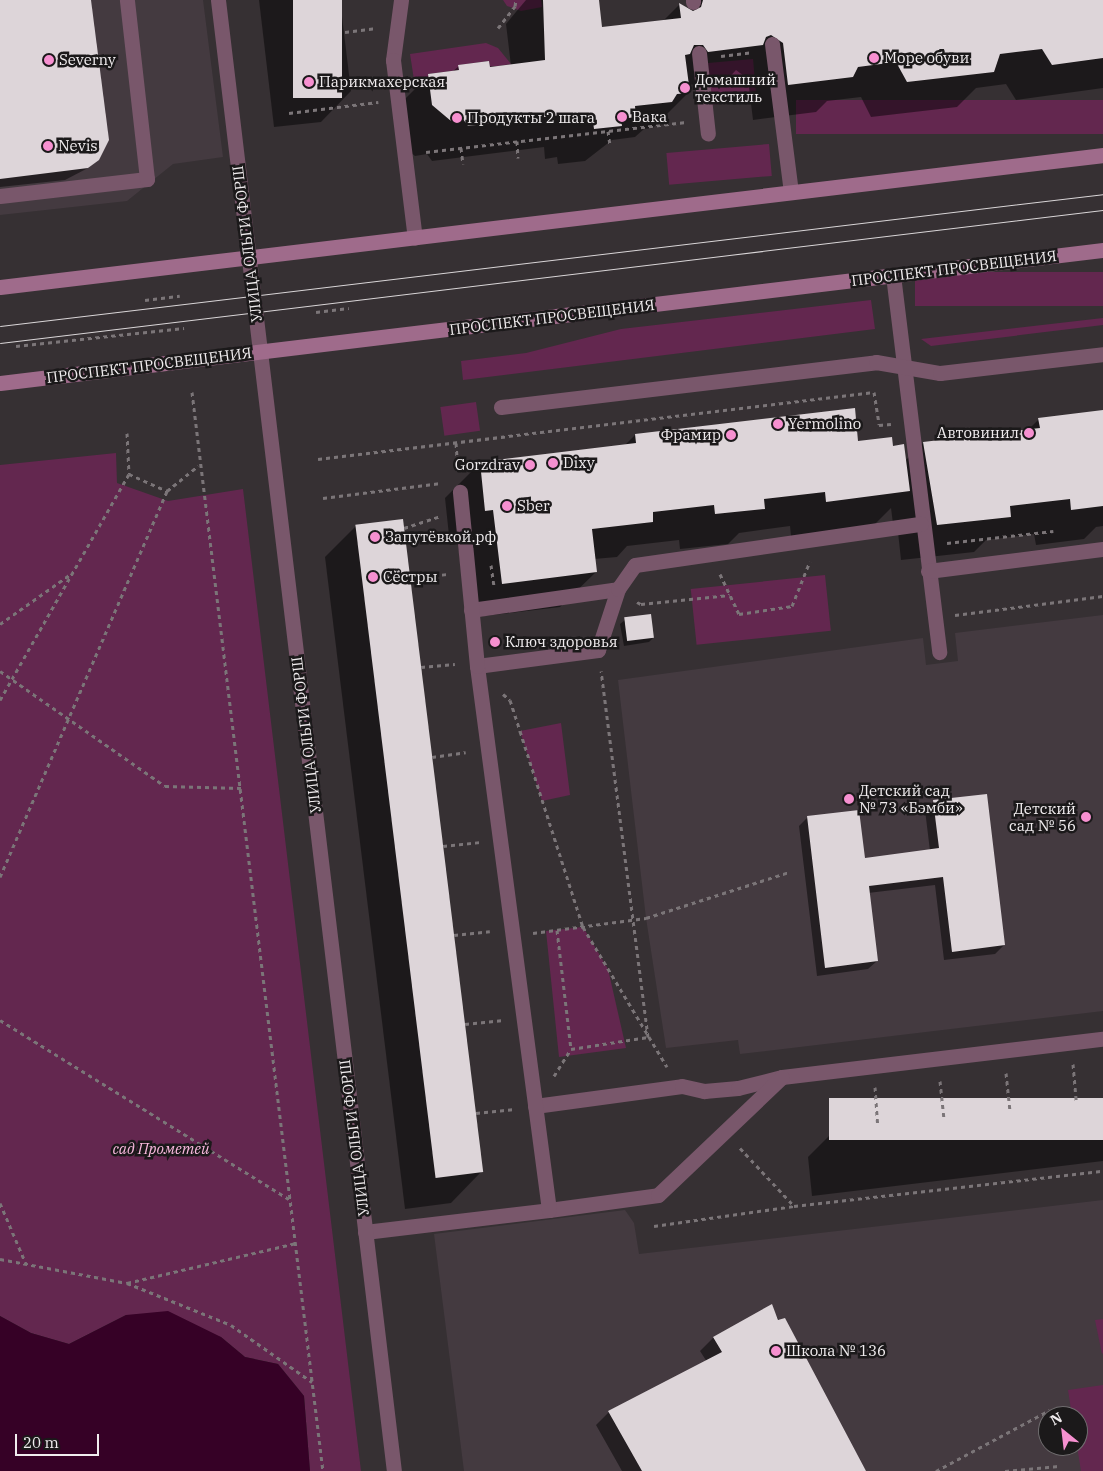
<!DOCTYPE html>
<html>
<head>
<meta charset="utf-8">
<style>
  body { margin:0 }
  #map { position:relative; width:1103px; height:1471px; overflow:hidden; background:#363033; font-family:"IBM Plex Serif",serif }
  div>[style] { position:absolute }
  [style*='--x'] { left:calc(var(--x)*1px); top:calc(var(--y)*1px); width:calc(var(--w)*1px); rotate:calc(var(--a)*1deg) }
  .built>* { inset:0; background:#443a40 }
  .green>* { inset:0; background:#63274f; transform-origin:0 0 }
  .water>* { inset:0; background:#360126 }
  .shadow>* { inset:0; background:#0007 }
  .building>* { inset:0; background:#ddd5d9; transform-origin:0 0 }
  .path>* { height:3px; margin-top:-1.5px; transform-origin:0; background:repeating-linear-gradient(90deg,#7b7578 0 4px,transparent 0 8px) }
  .lane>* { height:15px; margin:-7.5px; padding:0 7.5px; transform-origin:7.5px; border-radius:7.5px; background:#79576b }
  .street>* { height:15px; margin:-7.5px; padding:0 7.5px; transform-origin:7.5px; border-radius:7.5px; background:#79576b }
  .secondary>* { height:15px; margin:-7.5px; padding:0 7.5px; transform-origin:7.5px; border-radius:7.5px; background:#9f6b8b }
  .tram>* { height:1px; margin:-0.5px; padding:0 0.5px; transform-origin:0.5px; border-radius:0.5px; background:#dad6d8 }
  .dots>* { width:14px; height:14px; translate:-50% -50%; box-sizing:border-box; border:2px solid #1b191a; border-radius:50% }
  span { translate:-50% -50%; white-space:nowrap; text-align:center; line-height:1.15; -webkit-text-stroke:5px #1b191a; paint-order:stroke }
  .poi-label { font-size:15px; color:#f0ecee }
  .left { translate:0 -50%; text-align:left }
  .right { translate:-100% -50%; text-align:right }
  .street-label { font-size:15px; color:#f0ecee }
  .park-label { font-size:15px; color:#f8b8dd; font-style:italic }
  .north { position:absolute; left:1038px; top:1406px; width:50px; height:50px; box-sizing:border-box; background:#1b191a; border:1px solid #706d6f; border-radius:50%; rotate:331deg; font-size:14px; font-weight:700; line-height:20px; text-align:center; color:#f0ecee }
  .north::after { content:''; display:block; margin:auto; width:18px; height:22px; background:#f690d0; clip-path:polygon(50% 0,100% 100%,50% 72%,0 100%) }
  .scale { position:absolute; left:15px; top:1434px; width:84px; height:22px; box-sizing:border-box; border:2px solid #f0ecee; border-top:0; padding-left:6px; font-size:15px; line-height:18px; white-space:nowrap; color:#f0ecee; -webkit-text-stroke:4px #1b191a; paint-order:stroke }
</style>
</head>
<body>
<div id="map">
  <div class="built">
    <div style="clip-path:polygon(0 0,203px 0,223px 157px,173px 164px,127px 201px,0 215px)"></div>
    <div style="clip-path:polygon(1103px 615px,1103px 1011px,740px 1054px,738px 1040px,666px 1048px,646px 918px,618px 680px,923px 638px,926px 665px,958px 661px,955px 633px)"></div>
    <div style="clip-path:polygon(evenodd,1103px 1200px,1103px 1471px,464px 1471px,434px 1234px,625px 1210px,634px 1223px,639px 1254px,1103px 1200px,1048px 1416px,1078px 1416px,1078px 1446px,1048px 1446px,1048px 1416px)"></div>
  </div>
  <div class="green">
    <div style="clip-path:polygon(503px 0,541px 0,542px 7px,521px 11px,507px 6px)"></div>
    <div style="clip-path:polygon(486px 43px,498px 48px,511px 64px,490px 67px,489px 61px,459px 65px,459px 70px,428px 74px,429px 78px,414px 80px,410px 54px)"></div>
    <div style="left:753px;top:59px;width:42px;height:45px;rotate:85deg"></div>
    <div style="left:1103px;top:100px;width:34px;height:307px;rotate:90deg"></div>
    <div style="left:769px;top:144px;width:32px;height:103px;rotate:85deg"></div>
    <div style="left:1103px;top:272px;width:34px;height:188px;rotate:90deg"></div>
    <div style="clip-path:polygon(871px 300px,875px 329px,463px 380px,461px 361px,526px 353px,621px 329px)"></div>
    <div style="clip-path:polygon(1103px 318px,1103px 325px,931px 346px,921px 339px)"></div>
    <div style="left:476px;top:402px;width:29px;height:36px;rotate:82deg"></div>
    <div style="clip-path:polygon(116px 453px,117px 483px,168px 501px,243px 489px,361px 1471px,310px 1471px,304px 1396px,278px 1364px,245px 1357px,221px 1337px,126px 1315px,69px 1344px,31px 1333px,0 1316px,0 465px)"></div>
    <div style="left:825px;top:575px;width:56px;height:135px;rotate:84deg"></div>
    <div style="clip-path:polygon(561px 723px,570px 795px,542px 801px,520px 731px)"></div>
    <div style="clip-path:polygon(583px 927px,608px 969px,626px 1048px,559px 1057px,546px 931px)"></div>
    <div style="clip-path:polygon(1103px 1319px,1103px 1353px,1102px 1354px,1095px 1320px)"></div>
    <div style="clip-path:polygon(1103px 1385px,1103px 1471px,1081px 1471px,1077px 1446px,1078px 1416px,1072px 1416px,1068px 1390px)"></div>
  </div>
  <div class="water">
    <div style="clip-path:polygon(168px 1311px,221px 1337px,245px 1357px,278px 1364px,304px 1396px,310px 1471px,0 1471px,0 1316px,31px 1333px,69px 1344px,126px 1315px)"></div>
  </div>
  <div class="shadow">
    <div style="clip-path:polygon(0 0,90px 0,98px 159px,88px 168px,65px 180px,0 187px)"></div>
    <div style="clip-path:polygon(259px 0,340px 0,351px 91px,321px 122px,274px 127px)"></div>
    <div style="clip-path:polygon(526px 0,597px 0,601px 28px,663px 21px,680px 4px,686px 9px,695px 0,1103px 0,1103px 88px,1016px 100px,1006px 84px,976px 88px,957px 107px,871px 117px,861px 97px,827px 101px,816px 112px,753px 120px,748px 79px,736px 70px,726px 81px,688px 85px,689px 92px,653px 128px,644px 129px,635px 137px,612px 140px,585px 161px,558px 164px,557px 157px,545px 159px,544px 147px,432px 161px,427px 154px,415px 156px,397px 141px,393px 111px,429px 75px,452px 72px,459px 66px,511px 66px,506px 24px)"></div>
    <div style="clip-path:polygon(1103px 412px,1103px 526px,1096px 527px,1084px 539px,1036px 545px,1034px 534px,986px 540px,974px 552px,901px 560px,897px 523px,893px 524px,891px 508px,873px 526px,791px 536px,790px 526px,739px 533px,728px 544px,680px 549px,679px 540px,627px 546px,617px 557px,594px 559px,596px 572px,560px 607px,467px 618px,458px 544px,450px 545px,445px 498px,480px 463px,624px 446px,635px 435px,857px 442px,891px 447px,905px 461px,923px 443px,1027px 431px,1039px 419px)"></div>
    <div style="clip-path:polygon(356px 526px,481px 1172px,451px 1203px,405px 1209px,325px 557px)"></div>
    <div style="clip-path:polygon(625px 620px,653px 638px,649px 642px,624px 646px,620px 624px)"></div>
    <div style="clip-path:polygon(934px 802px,1004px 945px,995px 954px,944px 960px,935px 885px,868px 893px,877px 961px,868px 969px,817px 976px,799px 826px,807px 818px,864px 859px,930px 851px,925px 810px)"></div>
    <div style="clip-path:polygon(1103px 1099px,1103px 1161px,812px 1196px,808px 1157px,832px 1133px)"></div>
    <div style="clip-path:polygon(771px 1306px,864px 1471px,622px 1471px,596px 1425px,609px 1412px,707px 1362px,700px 1351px,713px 1338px)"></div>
  </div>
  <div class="building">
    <div style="clip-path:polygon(0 0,91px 0,109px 140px,99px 160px,88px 168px,0 179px)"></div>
    <div style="left:293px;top:0;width:49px;height:98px"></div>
    <div style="clip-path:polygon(543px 0,599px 0,602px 27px,681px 18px,679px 3px,693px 11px,701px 7px,703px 0,1103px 0,1103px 58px,1052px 65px,1042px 49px,1000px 54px,994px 72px,907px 82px,896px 62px,858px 67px,853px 77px,788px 85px,783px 43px,771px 35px,766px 37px,763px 45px,708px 52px,703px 45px,694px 45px,690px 54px,685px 55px,690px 93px,677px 94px,672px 102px,635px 106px,636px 117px,621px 119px,622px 126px,594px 129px,593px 122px,580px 124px,579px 113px,468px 126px,463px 119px,451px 121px,432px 105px,428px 74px,459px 70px,458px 65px,489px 61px,490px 67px,545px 60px)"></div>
    <div style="clip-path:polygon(855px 408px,858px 441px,892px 437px,893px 446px,904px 444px,910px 491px,826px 502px,825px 492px,764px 499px,765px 509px,715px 514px,714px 505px,653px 512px,653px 522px,592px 529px,597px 572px,502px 584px,493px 510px,485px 511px,480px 462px,636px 443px,635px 434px)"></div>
    <div style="clip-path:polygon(1103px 410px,1103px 506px,1071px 510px,1070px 499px,1010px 506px,1011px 517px,937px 525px,923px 442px,1040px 428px,1038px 418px)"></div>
    <div style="left:403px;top:519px;width:658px;height:48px;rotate:83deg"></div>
    <div style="left:651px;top:614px;width:24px;height:27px;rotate:83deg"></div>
    <div style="clip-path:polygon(987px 794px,1005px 945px,952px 952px,943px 877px,869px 886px,878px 961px,825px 968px,807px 816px,859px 810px,865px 858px,939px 848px,933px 800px)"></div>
    <div style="left:1103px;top:1098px;width:42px;height:274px;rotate:90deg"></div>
    <div style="clip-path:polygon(772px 1304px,778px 1320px,785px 1318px,866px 1471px,642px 1471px,608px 1411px,722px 1352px,713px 1337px)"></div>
  </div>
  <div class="path">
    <div style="--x:498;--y:28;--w:28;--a:-52"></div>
    <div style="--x:515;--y:6;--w:6;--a:-81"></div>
    <div style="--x:345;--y:32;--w:32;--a:-7"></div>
    <div style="--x:721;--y:56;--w:31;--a:-7"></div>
    <div style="--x:289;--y:113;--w:90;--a:-7"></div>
    <div style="--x:608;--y:131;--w:15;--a:82"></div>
    <div style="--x:517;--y:141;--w:17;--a:87"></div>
    <div style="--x:461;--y:148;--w:16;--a:83"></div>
    <div style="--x:426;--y:152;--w:262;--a:-6.6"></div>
    <div style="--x:145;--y:300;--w:35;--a:-7"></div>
    <div style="--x:316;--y:312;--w:33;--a:-7"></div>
    <div style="--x:16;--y:346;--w:169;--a:-6.1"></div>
    <div style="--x:192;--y:392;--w:1087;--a:83.08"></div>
    <div style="--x:127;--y:433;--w:41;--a:87.2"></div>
    <div style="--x:129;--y:474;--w:42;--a:24.1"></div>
    <div style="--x:167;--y:491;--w:40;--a:-39"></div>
    <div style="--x:456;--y:443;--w:28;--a:86"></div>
    <div style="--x:318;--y:459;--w:560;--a:-6.87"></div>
    <div style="--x:874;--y:392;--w:33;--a:81"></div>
    <div style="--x:879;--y:425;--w:12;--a:-5"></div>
    <div style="--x:323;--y:498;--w:119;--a:-7.2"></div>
    <div style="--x:404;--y:528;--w:39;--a:-18"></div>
    <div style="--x:947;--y:543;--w:107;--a:-6.5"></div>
    <div style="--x:491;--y:565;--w:21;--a:82"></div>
    <div style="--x:720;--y:574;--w:44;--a:64.6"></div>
    <div style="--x:739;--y:614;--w:54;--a:-8.6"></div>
    <div style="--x:792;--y:606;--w:48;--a:-68.2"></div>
    <div style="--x:410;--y:578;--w:37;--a:-6"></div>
    <div style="--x:637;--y:602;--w:4;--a:27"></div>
    <div style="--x:641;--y:604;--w:89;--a:-5.8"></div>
    <div style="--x:955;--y:615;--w:149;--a:-7.3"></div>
    <div style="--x:0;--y:624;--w:87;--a:-35.2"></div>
    <div style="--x:421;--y:667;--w:34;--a:-5"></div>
    <div style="--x:0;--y:671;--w:201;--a:34.9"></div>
    <div style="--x:165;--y:786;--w:76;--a:1.5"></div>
    <div style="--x:503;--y:694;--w:9;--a:41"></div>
    <div style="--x:510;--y:700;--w:33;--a:72"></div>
    <div style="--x:520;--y:731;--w:206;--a:72.2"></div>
    <div style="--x:583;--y:927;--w:163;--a:59"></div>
    <div style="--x:0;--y:700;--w:260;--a:-60.3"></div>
    <div style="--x:432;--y:757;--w:34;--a:-8"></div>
    <div style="--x:443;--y:846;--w:37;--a:-6"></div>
    <div style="--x:0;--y:877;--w:421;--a:-66.6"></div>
    <div style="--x:557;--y:930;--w:120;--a:83.3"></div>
    <div style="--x:571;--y:1049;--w:78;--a:-8.9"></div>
    <div style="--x:648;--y:1037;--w:369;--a:-97.3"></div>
    <div style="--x:533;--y:933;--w:114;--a:-7.6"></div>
    <div style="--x:646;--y:918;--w:150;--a:-17.8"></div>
    <div style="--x:454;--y:935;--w:36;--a:-6"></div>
    <div style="--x:0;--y:1020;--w:344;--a:31.8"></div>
    <div style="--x:465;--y:1024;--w:39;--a:-6"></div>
    <div style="--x:1073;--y:1064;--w:37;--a:85"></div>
    <div style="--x:1006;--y:1073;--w:36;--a:84"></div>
    <div style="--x:554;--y:1076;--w:32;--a:-58"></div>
    <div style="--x:940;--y:1081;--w:36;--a:84"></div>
    <div style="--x:875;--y:1087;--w:39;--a:86"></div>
    <div style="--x:476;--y:1113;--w:39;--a:-6"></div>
    <div style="--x:740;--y:1148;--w:79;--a:47"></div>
    <div style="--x:0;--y:1203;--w:66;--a:66.9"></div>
    <div style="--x:654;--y:1226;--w:141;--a:-8.1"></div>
    <div style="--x:794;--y:1206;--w:311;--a:-6.5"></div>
    <div style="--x:0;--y:1259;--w:129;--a:10.7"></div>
    <div style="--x:127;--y:1283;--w:174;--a:-13.3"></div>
    <div style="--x:127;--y:1283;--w:112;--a:22"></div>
    <div style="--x:231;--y:1325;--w:99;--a:35.1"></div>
    <div style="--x:936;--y:1471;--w:129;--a:-28.2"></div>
    <div style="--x:1005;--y:1471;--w:54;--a:-5.3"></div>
  </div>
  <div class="lane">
    <div style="--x:401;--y:0;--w:61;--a:97.6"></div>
    <div style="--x:393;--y:60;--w:179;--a:83"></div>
    <div style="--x:693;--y:0;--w:2;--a:90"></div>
    <div style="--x:772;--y:44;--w:149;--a:82.7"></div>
    <div style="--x:699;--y:53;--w:81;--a:83.7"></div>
    <div style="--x:0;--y:196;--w:148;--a:-6.6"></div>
    <div style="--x:147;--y:179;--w:180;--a:-96.4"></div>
    <div style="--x:893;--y:275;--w:380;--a:83"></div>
    <div style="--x:501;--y:407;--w:378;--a:-6.8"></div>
    <div style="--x:876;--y:362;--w:65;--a:9.8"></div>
    <div style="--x:940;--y:373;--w:164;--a:-6.6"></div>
    <div style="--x:928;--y:571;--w:176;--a:-7.2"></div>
    <div style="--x:471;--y:610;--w:148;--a:-8.1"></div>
    <div style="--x:477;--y:666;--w:122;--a:-7.5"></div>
    <div style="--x:598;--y:650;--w:64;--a:-71.8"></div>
    <div style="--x:618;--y:589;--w:29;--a:-55"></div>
    <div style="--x:635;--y:565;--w:289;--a:-8.2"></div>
    <div style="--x:535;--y:1106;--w:148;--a:-7.7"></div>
    <div style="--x:682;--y:1086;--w:23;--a:13"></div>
    <div style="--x:704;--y:1091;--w:34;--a:-5"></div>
    <div style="--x:738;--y:1088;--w:45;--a:-14"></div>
    <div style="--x:782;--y:1077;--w:323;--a:-6.8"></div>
    <div style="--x:549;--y:1210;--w:110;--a:-7.8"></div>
    <div style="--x:658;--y:1195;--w:171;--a:-43.6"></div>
    <div style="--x:365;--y:1232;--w:185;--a:-6.8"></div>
    <div style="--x:549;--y:1210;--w:549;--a:-97.54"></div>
    <div style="--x:477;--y:666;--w:175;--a:-95.6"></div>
  </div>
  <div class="street">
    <div style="--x:218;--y:0;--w:1481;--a:83.18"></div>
  </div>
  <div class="secondary">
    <div style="--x:0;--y:287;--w:1111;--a:-6.82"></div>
    <div style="--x:0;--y:383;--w:1111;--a:-6.88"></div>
  </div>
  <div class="tram">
    <div style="--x:0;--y:326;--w:1111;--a:-6.82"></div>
    <div style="--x:0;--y:343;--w:1111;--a:-6.88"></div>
  </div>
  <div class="dots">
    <div style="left:874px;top:58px;background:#f690d0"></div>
    <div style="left:49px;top:60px;background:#f690d0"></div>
    <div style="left:309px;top:82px;background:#f690d0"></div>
    <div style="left:685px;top:88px;background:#f690d0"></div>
    <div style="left:622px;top:117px;background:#f690d0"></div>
    <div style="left:457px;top:118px;background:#f690d0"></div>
    <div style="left:48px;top:146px;background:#f690d0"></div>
    <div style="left:778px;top:424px;background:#f690d0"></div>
    <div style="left:1029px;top:433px;background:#f690d0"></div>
    <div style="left:731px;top:435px;background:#f690d0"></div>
    <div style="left:553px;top:463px;background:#f690d0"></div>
    <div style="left:530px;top:465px;background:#f690d0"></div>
    <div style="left:507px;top:506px;background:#f690d0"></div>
    <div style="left:375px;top:537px;background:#f690d0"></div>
    <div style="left:373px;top:577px;background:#f690d0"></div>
    <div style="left:495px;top:642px;background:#f690d0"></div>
    <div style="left:849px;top:799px;background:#f690d0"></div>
    <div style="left:1086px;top:817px;background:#f690d0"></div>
    <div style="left:776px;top:1351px;background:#f690d0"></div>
  </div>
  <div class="poi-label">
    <span class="left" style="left:884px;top:58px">Море обуви</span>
    <span class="left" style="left:59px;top:60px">Severny</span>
    <span class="left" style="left:695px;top:88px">Домашний<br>текстиль</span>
    <span class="left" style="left:319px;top:82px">Парикмахерская</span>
    <span class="left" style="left:632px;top:117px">Вака</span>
    <span class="left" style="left:467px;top:118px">Продукты 2 шага</span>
    <span class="left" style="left:58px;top:146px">Nevis</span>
    <span class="left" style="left:788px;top:424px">Yermolino</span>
    <span class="right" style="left:1019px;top:433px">Автовинил</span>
    <span class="right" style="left:721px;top:435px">Фрамир</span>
    <span class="left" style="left:563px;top:463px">Dixy</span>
    <span class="right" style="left:520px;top:465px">Gorzdrav</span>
    <span class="left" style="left:517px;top:506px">Sber</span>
    <span class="left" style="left:385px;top:537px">Запутёвкой.рф</span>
    <span class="left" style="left:383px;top:577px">Сёстры</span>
    <span class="left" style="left:505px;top:642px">Ключ здоровья</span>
    <span class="left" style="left:859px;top:799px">Детский сад<br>№ 73 «Бэмби»</span>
    <span class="right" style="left:1076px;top:817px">Детский<br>сад № 56</span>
    <span class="left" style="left:786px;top:1351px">Школа № 136</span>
  </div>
  <div class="street-label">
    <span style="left:247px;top:244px;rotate:-97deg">УЛИЦА ОЛЬГИ ФОРШ</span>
    <span style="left:954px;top:268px;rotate:-7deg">ПРОСПЕКТ ПРОСВЕЩЕНИЯ</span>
    <span style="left:552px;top:317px;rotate:-7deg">ПРОСПЕКТ ПРОСВЕЩЕНИЯ</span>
    <span style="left:149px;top:365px;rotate:-7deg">ПРОСПЕКТ ПРОСВЕЩЕНИЯ</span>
    <span style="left:306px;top:735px;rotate:-97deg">УЛИЦА ОЛЬГИ ФОРШ</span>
    <span style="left:354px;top:1138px;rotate:-97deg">УЛИЦА ОЛЬГИ ФОРШ</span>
  </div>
  <div class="park-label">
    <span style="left:161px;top:1149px">сад Прометей</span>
  </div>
  <div class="north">N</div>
  <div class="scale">20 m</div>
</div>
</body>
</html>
